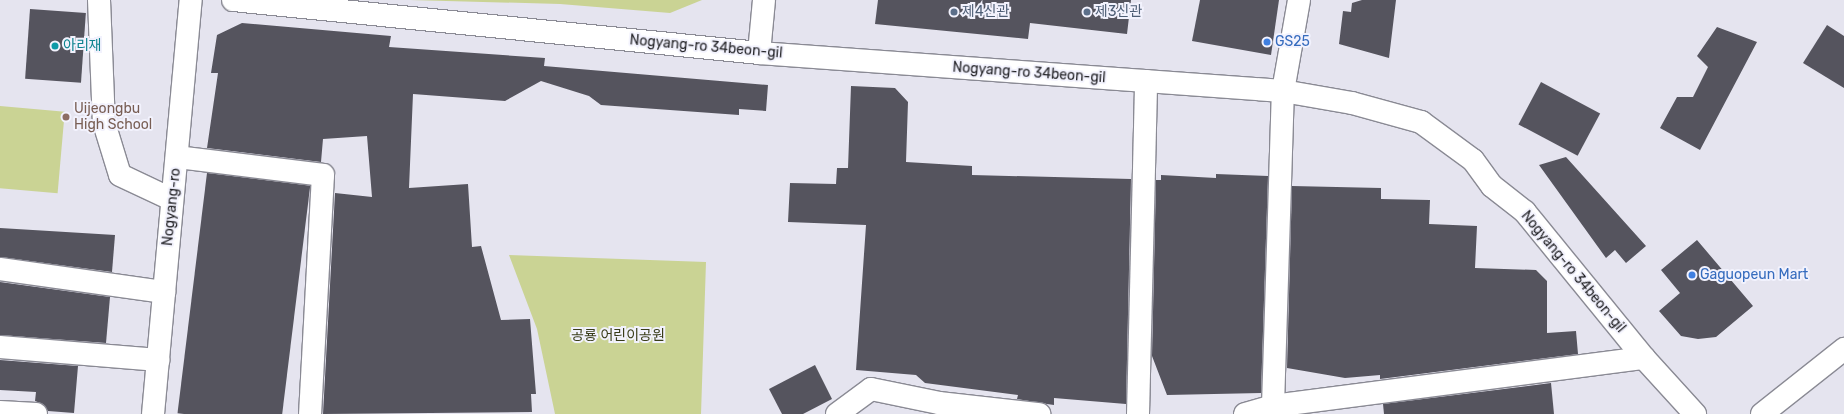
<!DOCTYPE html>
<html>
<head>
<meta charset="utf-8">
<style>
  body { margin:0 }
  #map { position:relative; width:1844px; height:414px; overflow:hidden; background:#e5e4ef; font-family:Rubik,"Noto Sans KR",sans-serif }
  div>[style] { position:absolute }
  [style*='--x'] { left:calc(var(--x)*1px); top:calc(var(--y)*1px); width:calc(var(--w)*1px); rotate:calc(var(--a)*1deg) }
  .green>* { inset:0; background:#cad394; transform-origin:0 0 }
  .building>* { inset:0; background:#55545e; transform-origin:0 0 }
  .roads { filter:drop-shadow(1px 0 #8a8a94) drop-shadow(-1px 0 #8a8a94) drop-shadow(0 1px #8a8a94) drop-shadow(0 -1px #8a8a94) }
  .minor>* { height:22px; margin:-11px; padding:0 11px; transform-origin:11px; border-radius:11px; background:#fff }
  .major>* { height:22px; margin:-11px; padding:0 11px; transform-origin:11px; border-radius:11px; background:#fff }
  .dots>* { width:11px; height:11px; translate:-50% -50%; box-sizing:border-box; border:2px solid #f2f2fd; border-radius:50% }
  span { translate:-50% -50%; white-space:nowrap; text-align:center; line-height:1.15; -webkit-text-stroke:4px #f2f2fd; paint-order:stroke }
  .service-label { font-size:14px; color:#4e5e75 }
  .left { translate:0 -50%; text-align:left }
  .shop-label { font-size:14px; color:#366cbe }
  .culture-label { font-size:14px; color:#0d838f }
  .street-label { font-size:14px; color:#212125 }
  .education-label { font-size:14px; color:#785e54 }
  .park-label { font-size:14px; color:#393d19 }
</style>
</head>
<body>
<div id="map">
  <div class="green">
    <div style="clip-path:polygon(410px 0,702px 0,670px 13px,560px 4px)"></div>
    <div style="left:0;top:106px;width:65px;height:82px;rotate:5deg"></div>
    <div style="clip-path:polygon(509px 255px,706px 262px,701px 414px,555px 414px,537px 329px)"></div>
  </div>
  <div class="building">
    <div style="clip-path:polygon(878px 0,1131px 0,1127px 34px,1030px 23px,1028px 39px,875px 24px)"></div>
    <div style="clip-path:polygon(1200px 0,1279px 0,1271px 55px,1192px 41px)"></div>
    <div style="clip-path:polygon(1362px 0,1396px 0,1389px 58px,1339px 44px,1343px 11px,1351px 12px,1352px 3px)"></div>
    <div style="left:30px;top:9px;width:56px;height:70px;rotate:4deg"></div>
    <div style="clip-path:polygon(242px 23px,391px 36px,389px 47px,545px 58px,544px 66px,768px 85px,766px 111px,739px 109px,739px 115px,601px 105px,589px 96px,541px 81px,505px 101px,413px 94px,409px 188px,468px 184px,472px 247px,481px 246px,501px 320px,530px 319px,536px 394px,531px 394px,532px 412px,323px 414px,335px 193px,372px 197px,367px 136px,323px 139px,321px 162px,207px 148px,218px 73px,211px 73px,217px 35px)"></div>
    <div style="clip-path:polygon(1827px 25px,1844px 36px,1844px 88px,1803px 63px)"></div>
    <div style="clip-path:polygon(1717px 27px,1757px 42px,1700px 150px,1660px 128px,1677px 97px,1693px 97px,1708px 67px,1697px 56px)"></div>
    <div style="left:1541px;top:82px;width:67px;height:48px;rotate:28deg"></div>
    <div style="clip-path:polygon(851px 86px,895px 88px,908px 102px,906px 162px,972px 166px,972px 175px,1131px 179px,1126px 404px,1054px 398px,1054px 405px,1047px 404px,1017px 399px,1018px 395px,925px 383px,916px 375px,856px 370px,866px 225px,788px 222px,790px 183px,836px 184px,837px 168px,848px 168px)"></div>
    <div style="clip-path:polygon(1566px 157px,1646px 246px,1626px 263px,1615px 250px,1606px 258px,1539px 165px)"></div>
    <div style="left:207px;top:173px;width:104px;height:242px;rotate:7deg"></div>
    <div style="clip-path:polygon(1216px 174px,1268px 176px,1261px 393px,1167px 395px,1152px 356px,1156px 180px,1161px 180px,1161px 175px,1216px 178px)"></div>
    <div style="clip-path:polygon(1292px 186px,1381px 188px,1381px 199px,1430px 200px,1429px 224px,1477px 226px,1475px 268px,1536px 270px,1547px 281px,1547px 333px,1576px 331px,1578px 354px,1380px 379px,1380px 375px,1345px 378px,1287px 368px)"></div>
    <div style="clip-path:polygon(0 228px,115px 235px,112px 272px,0 257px)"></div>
    <div style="clip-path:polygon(1697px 240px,1753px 306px,1716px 337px,1698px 339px,1681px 336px,1659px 311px,1680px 293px,1661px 270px)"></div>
    <div style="clip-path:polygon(0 282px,110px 297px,106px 343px,0 335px)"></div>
    <div style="clip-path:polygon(0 360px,78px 366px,74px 413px,48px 411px,43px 404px,35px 401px,36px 392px,0 390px)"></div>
    <div style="clip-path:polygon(815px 365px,832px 399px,803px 414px,782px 414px,769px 389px)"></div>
    <div style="clip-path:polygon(1551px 383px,1554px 414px,1384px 414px,1383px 404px)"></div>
  </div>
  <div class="roads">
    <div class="minor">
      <div style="--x:99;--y:0;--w:123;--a:87.7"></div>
      <div style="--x:104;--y:123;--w:54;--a:72.9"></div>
      <div style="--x:120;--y:175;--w:56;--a:25.2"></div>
      <div style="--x:233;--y:0;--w:529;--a:5.75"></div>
      <div style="--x:759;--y:53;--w:525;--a:4.15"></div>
      <div style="--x:1283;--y:91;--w:70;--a:9.9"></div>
      <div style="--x:1352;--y:103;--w:72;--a:15.4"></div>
      <div style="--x:1421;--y:122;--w:64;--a:36.2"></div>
      <div style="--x:1473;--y:160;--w:32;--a:54"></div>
      <div style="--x:1492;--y:186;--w:42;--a:38.2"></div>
      <div style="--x:1525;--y:212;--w:188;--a:50.8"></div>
      <div style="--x:1644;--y:358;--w:76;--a:47.7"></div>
      <div style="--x:759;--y:53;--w:53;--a:-84.6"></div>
      <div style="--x:177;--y:157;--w:147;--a:7"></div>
      <div style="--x:323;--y:175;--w:239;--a:93.1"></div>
      <div style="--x:0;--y:269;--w:166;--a:8"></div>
      <div style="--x:0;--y:347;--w:159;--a:4.7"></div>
      <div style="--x:1273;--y:406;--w:315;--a:-88.2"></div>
      <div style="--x:1283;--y:91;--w:92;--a:-80"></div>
      <div style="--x:0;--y:412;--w:36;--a:3"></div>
      <div style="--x:153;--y:414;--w:416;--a:-84.8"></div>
      <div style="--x:837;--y:414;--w:42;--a:-36.3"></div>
      <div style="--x:871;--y:389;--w:69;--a:11.6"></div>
      <div style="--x:939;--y:403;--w:101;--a:6.3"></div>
      <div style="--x:1138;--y:414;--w:333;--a:-88.6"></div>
      <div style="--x:1245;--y:414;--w:29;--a:-16"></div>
      <div style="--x:1273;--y:406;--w:374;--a:-7.4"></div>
    </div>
    <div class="major">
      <div style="--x:1762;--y:414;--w:105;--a:-38.4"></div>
    </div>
  </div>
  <div class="dots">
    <div style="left:954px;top:12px;background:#5c6f8a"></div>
    <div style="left:1087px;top:12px;background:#5c6f8a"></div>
    <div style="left:1267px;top:42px;background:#3f7fe0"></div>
    <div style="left:55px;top:46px;background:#0f9aa8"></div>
    <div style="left:66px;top:117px;background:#8d6e63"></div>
    <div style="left:1692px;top:275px;background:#3f7fe0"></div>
  </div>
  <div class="service-label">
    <span class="left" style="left:962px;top:12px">제4신관</span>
    <span class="left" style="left:1095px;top:12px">제3신관</span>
  </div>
  <div class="shop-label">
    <span class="left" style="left:1275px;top:42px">GS25</span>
    <span class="left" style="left:1700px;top:275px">Gaguopeun Mart</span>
  </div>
  <div class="culture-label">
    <span class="left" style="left:63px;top:46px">아리재</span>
  </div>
  <div class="street-label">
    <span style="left:706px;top:47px;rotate:5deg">Nogyang-ro 34beon-gil</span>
    <span style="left:1029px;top:73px;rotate:4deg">Nogyang-ro 34beon-gil</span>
    <span style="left:172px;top:207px;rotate:-84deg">Nogyang-ro</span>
    <span style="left:1573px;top:272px;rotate:50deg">Nogyang-ro 34beon-gil</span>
  </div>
  <div class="education-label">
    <span class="left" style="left:74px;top:117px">Uijeongbu<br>High School</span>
  </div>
  <div class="park-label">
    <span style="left:618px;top:336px">공룡 어린이공원</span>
  </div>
</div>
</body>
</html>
